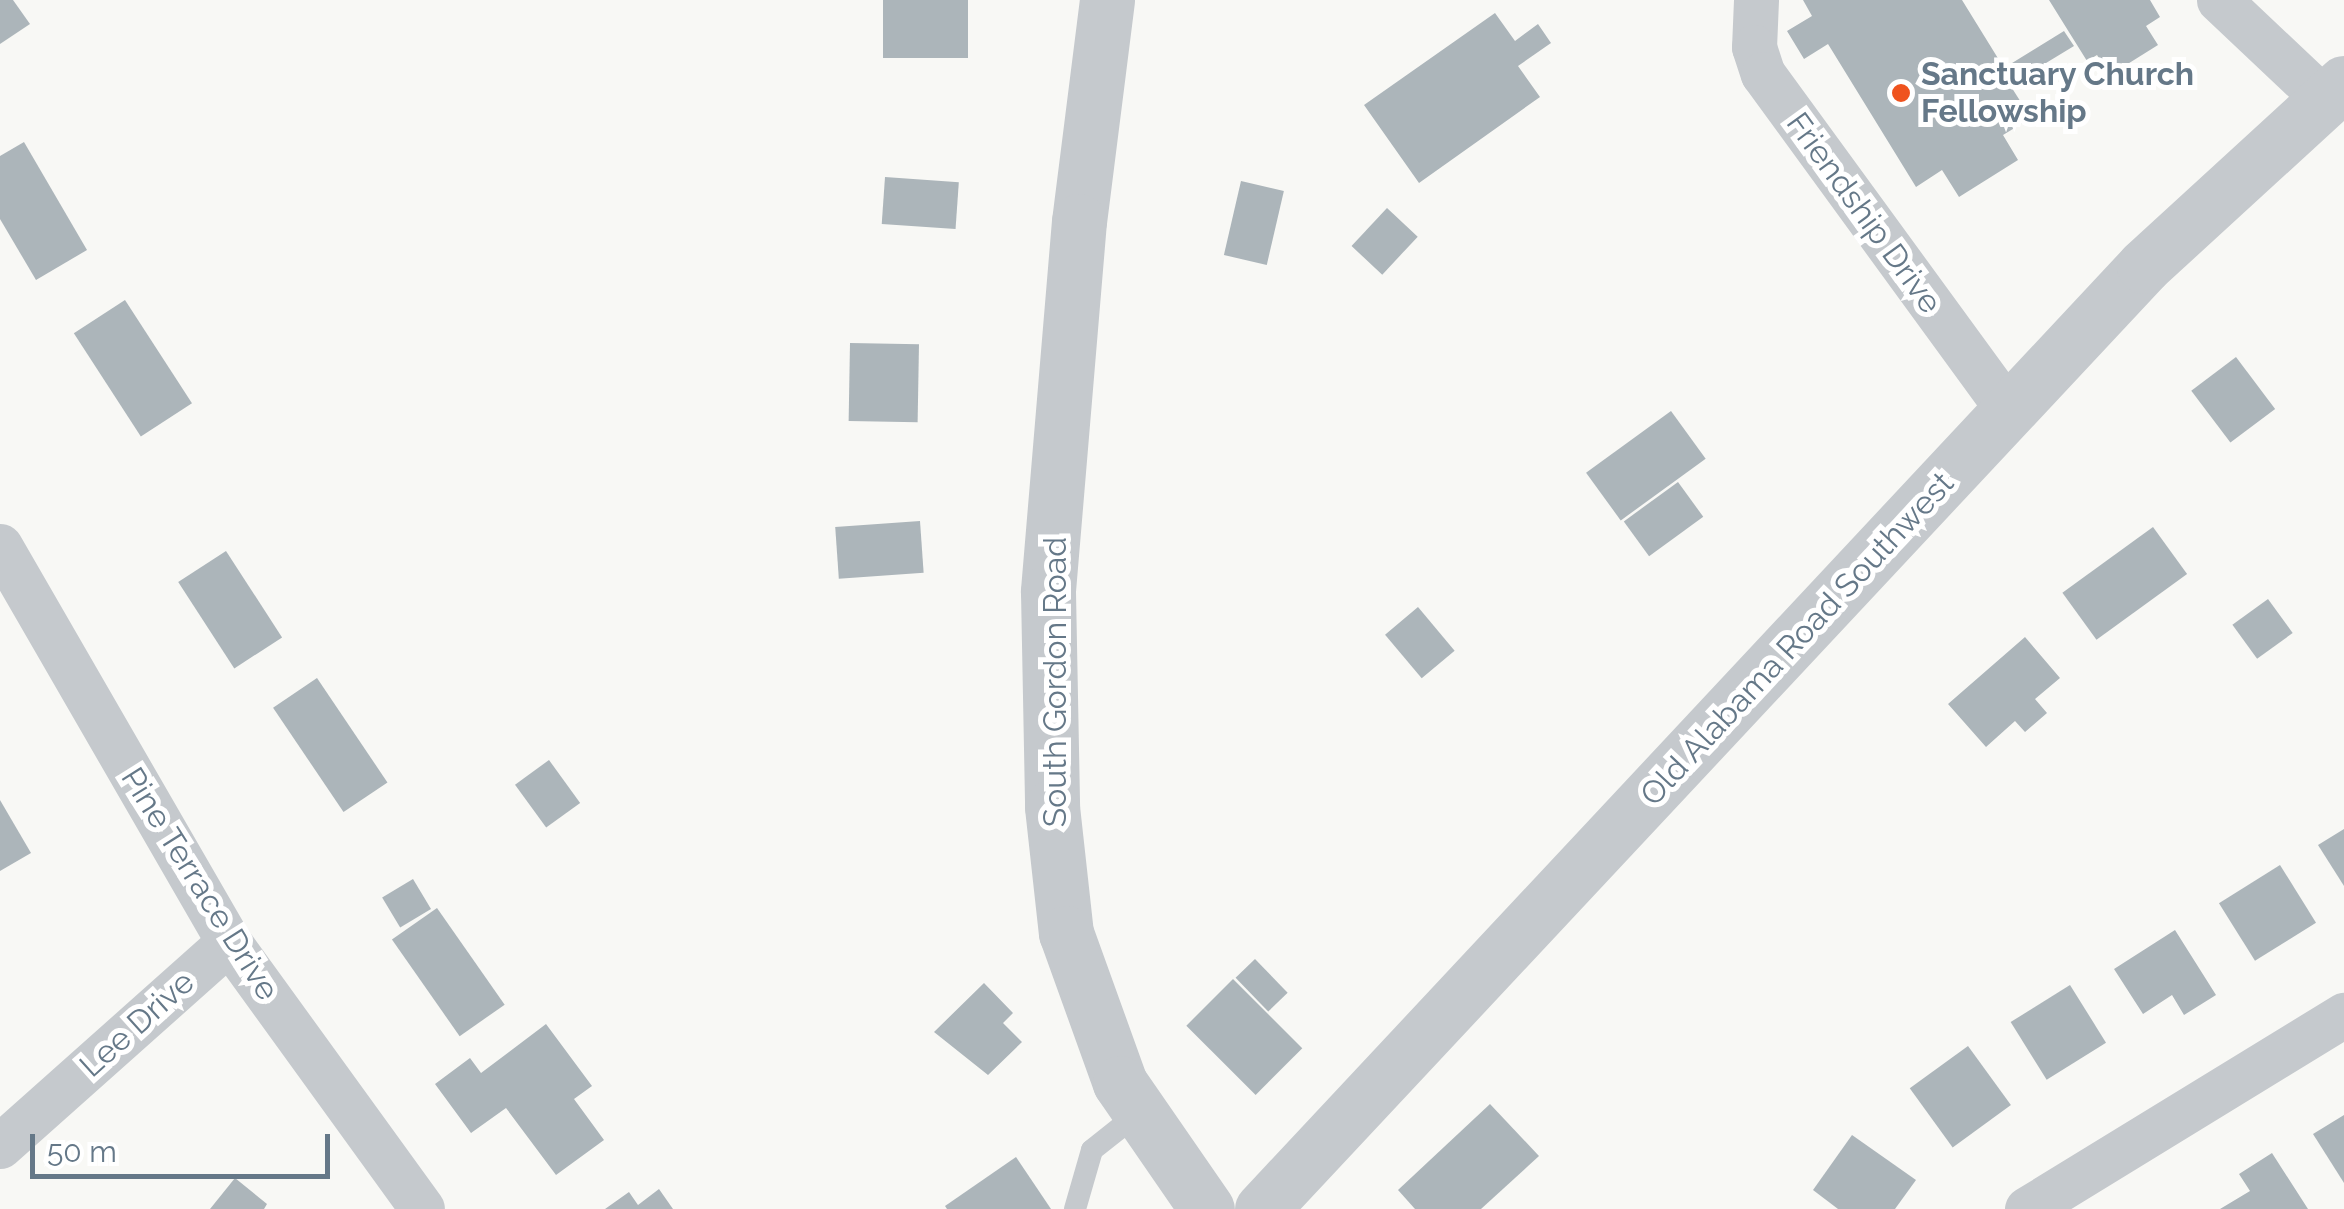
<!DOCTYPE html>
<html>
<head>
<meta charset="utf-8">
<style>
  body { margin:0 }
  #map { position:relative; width:2344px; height:1209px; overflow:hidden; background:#f8f8f5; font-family:Raleway,sans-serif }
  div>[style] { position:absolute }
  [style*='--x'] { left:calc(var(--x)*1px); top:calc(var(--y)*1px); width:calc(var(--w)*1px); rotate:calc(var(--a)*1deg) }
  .building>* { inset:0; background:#acb5ba; transform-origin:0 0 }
  .service>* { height:22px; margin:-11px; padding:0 11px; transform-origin:11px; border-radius:11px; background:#c5c9cd }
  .minor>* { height:45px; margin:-22.5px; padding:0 22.5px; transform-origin:22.5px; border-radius:22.5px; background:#c5c9cd }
  .tertiary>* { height:55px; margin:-27.5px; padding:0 27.5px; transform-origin:27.5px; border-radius:27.5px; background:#c5c9cd }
  .dots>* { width:28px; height:28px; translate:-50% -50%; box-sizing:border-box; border:5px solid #fff; border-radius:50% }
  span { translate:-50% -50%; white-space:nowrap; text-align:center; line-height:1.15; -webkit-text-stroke:10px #fff; paint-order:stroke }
  .poi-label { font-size:32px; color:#657888; font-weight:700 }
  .left { translate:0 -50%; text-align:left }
  .street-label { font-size:32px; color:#657888 }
  .scale { position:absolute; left:30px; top:1134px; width:300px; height:45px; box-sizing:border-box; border:5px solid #657888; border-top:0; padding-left:12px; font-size:30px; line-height:35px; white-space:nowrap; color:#657888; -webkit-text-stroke:8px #fff; paint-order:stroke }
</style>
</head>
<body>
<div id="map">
  <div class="building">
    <div style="clip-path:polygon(0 0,13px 0,30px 24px,0 44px)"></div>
    <div style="left:883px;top:0;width:85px;height:58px"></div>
    <div style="clip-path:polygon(1803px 0,1962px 0,2004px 68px,2064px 31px,2074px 46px,2010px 85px,2031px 118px,2003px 135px,2018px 160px,1959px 197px,1942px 170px,1916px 187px,1828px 44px,1804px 59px,1787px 31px,1812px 16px)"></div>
    <div style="clip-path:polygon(2049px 0,2150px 0,2160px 17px,2146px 26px,2158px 45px,2110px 75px,2097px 55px,2087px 61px)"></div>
    <div style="clip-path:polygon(1495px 13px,1515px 41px,1538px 24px,1551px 43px,1518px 66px,1540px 97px,1419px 183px,1364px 105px)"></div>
    <div style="clip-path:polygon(24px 142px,87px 250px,36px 280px,0 219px,0 156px)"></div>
    <div style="left:885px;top:177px;width:74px;height:47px;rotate:4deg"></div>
    <div style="left:1241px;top:181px;width:44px;height:76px;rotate:13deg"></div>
    <div style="left:1387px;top:208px;width:42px;height:52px;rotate:43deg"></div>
    <div style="left:125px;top:300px;width:123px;height:61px;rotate:57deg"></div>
    <div style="left:850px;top:343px;width:69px;height:78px;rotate:1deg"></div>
    <div style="left:2236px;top:357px;width:65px;height:56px;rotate:53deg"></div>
    <div style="left:1671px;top:411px;width:59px;height:105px;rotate:54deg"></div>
    <div style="left:1678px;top:482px;width:43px;height:67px;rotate:54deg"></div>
    <div style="left:920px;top:521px;width:52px;height:85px;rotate:86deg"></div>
    <div style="left:2153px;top:527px;width:58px;height:112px;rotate:54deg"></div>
    <div style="left:226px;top:551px;width:103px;height:57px;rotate:57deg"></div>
    <div style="left:2268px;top:599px;width:42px;height:44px;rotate:54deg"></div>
    <div style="left:1418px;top:607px;width:57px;height:43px;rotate:50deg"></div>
    <div style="clip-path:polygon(2025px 637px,2060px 678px,2035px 699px,2047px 713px,2025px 732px,2015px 721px,1986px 747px,1948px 704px)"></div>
    <div style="left:317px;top:678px;width:126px;height:53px;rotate:56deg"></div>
    <div style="left:549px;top:760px;width:53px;height:42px;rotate:54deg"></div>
    <div style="clip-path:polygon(0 800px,31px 853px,0 871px)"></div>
    <div style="clip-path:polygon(2344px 829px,2344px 886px,2318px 845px)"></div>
    <div style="left:2280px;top:865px;width:68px;height:72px;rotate:58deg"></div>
    <div style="left:413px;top:879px;width:35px;height:36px;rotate:59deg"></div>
    <div style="left:437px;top:908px;width:118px;height:55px;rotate:55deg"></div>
    <div style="clip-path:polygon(2175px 930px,2216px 995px,2184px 1015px,2172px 995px,2143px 1014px,2114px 969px)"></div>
    <div style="left:1255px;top:959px;width:47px;height:27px;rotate:46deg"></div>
    <div style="left:1233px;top:979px;width:98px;height:66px;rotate:45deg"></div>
    <div style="clip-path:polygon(984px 983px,1013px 1013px,1003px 1023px,1022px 1042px,988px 1075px,934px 1032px)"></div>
    <div style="left:2070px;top:985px;width:68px;height:70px;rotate:58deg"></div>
    <div style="clip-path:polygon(546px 1024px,592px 1086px,574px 1099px,604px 1140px,556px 1175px,506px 1108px,471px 1133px,435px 1084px,470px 1058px,481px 1073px)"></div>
    <div style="left:1968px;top:1046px;width:73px;height:72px;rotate:54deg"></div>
    <div style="clip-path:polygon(1490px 1104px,1539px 1156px,1481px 1209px,1415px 1209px,1398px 1190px)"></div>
    <div style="clip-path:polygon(2344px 1115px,2344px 1183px,2313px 1134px)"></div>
    <div style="clip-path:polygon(1852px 1135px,1916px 1180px,1895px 1209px,1838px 1209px,1813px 1190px)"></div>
    <div style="clip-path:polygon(2272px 1153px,2308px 1209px,2220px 1209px,2250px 1191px,2239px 1174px)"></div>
    <div style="clip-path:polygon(1016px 1157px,1051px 1209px,947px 1209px,945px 1206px)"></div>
    <div style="clip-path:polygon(235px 1178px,267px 1204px,264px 1209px,210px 1209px)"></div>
    <div style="clip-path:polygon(659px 1189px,673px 1209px,605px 1209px,629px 1192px,638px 1205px)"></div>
  </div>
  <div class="service">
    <div style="--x:1075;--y:1209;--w:61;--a:-73.9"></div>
    <div style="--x:1092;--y:1150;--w:61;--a:-38.4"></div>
  </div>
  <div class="minor">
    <div style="--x:1756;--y:0;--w:47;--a:92.4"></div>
    <div style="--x:1754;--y:47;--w:28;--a:72"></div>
    <div style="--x:1763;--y:74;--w:419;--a:53.9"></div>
    <div style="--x:2219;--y:0;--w:144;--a:43.3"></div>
    <div style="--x:0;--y:546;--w:457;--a:60"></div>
    <div style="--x:229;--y:942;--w:329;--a:54.1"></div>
    <div style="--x:0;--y:1146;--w:307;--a:-41.7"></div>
    <div style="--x:2027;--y:1209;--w:372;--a:-31.5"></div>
  </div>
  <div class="tertiary">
    <div style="--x:1107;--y:0;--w:223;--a:97.2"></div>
    <div style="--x:1079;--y:221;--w:372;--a:94.8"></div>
    <div style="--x:1048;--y:592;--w:215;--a:88.9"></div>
    <div style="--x:1052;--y:807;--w:127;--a:83.7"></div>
    <div style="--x:1066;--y:933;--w:159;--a:70.2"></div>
    <div style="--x:1120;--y:1083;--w:153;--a:55.4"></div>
    <div style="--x:1262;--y:1209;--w:1291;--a:-46.91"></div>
    <div style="--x:2144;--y:266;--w:271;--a:-42.5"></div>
  </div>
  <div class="dots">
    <div style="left:1901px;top:93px;background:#ef531e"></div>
  </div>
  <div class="poi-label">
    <span class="left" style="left:1921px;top:93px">Sanctuary Church<br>Fellowship</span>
  </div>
  <div class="street-label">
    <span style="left:1864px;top:213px;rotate:54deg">Friendship Drive</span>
    <span style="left:1797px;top:639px;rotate:-47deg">Old Alabama Road Southwest</span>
    <span style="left:1055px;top:682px;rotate:-90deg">South Gordon Road</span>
    <span style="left:200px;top:884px;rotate:58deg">Pine Terrace Drive</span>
    <span style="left:137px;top:1024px;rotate:-42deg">Lee Drive</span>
  </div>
  <div class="scale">50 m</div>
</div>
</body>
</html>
